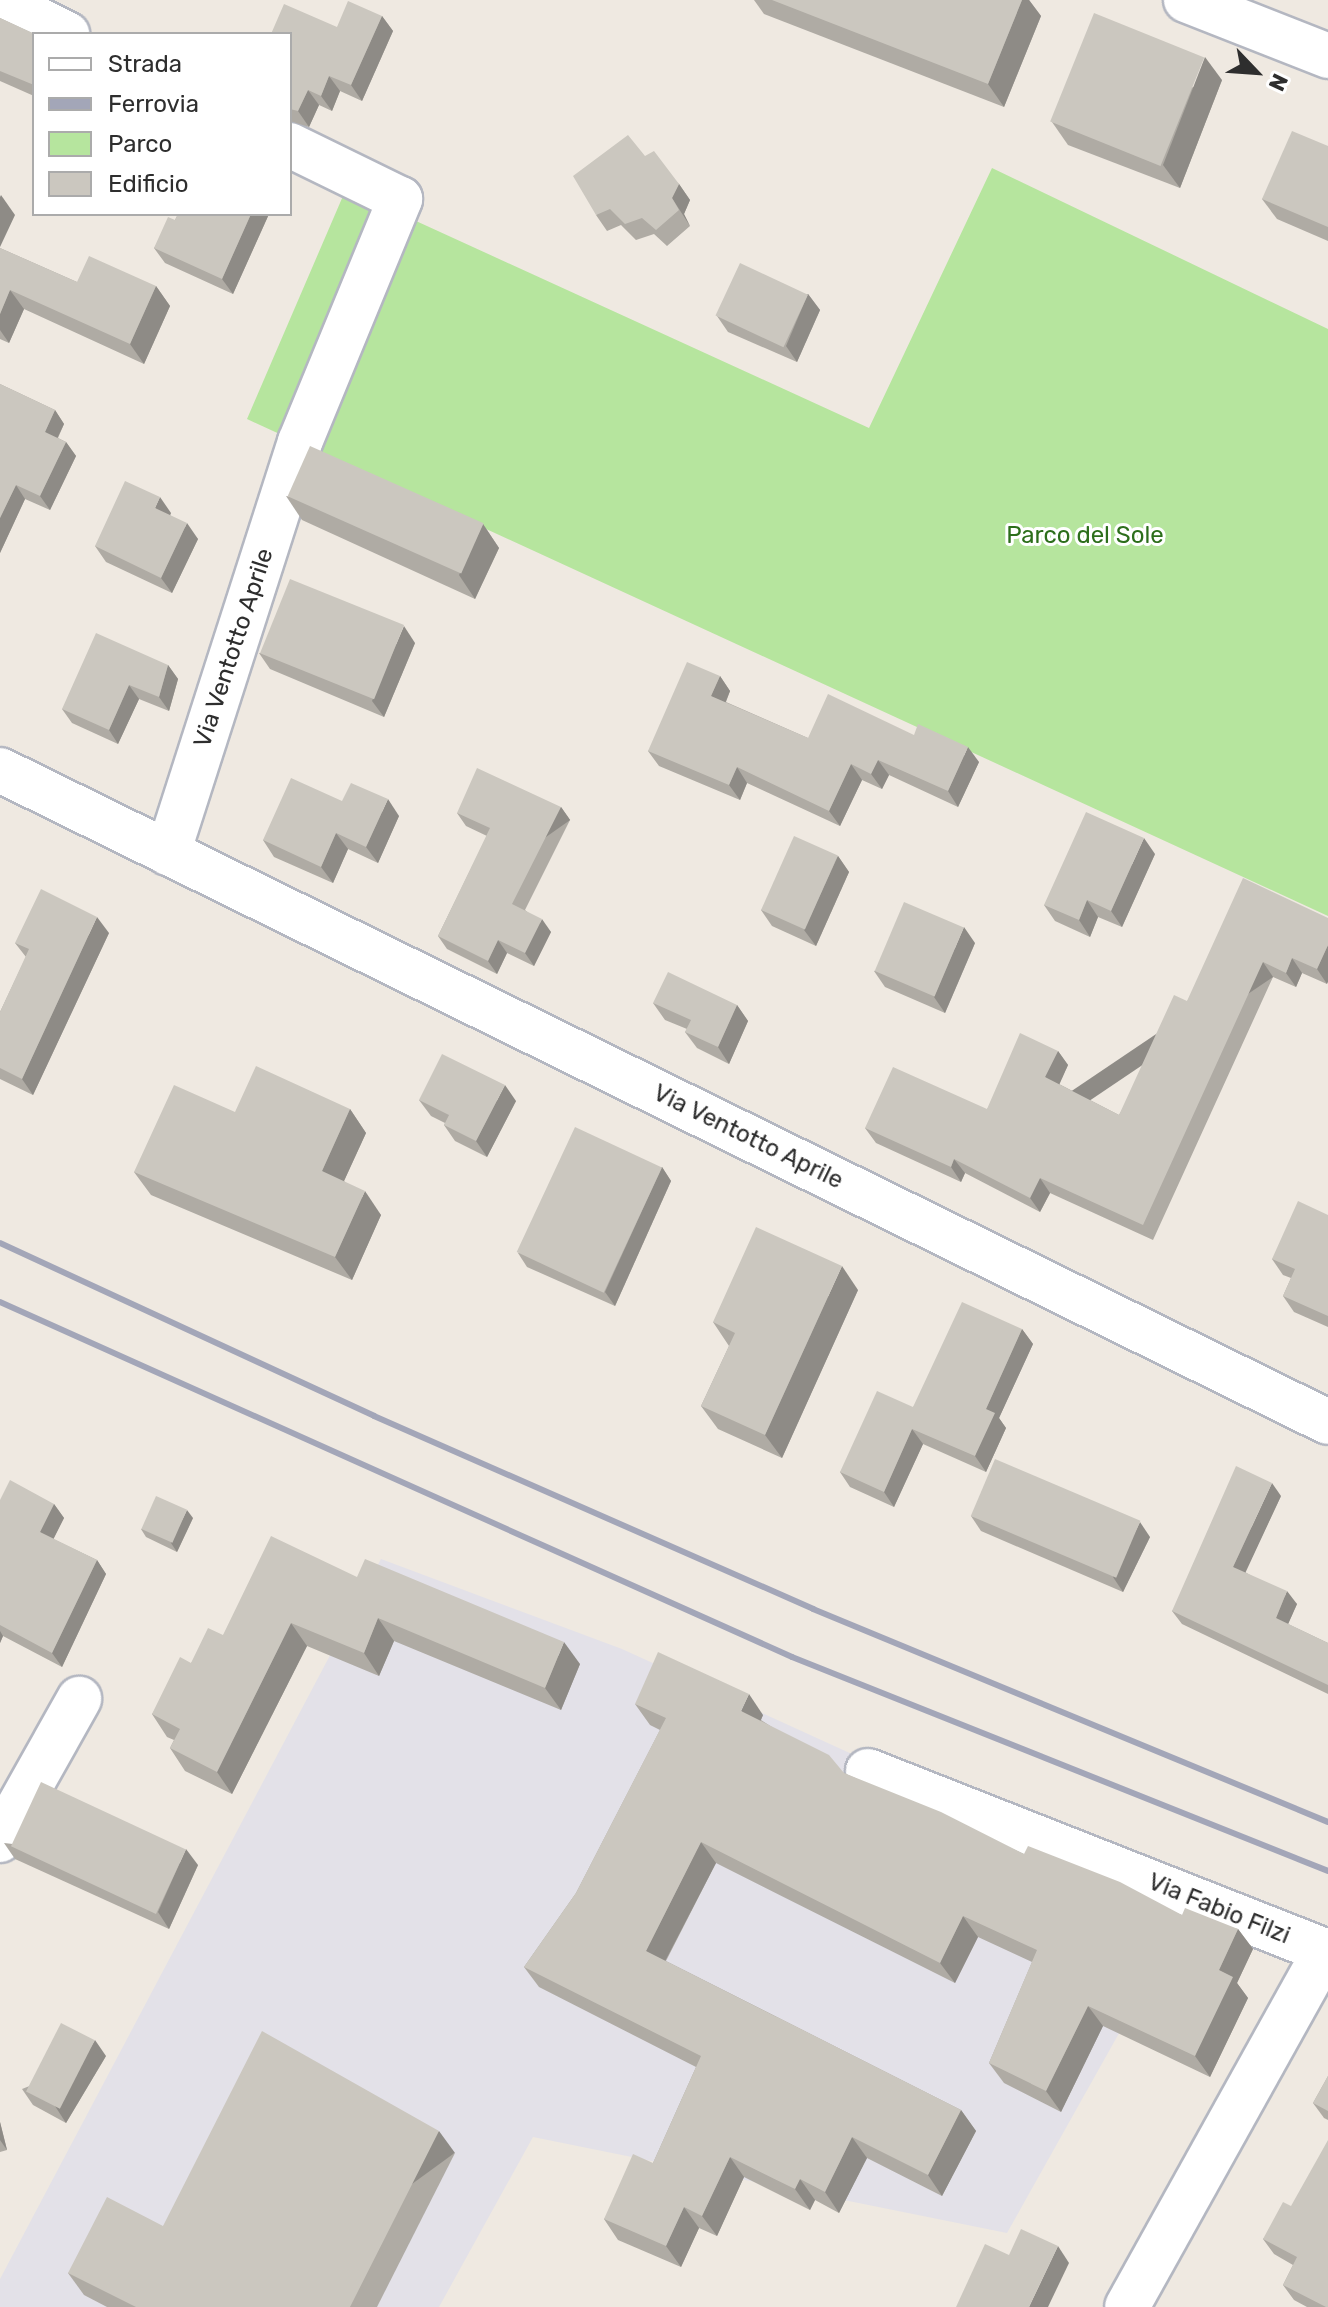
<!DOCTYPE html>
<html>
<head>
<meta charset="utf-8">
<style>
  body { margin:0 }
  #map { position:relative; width:1328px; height:2307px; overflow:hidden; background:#efe9e1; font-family:Rubik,sans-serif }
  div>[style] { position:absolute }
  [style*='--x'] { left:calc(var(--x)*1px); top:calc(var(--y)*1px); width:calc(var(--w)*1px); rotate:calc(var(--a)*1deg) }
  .industrial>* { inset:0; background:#e3e1e8 }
  .green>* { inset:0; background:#b6e59e }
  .roads { filter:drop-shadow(2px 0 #b4b7c1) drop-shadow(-2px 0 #b4b7c1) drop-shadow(0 2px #b4b7c1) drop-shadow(0 -2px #b4b7c1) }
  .street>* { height:44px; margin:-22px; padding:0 22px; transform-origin:22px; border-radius:22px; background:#fff }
  .rail>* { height:6px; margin:-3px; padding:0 3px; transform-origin:3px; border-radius:3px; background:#a3a6b8 }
  .wall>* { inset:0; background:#afaba4 }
  .shaded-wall>* { inset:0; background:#8e8b86; transform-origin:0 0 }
  .building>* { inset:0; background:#cbc7bf; transform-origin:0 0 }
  span { translate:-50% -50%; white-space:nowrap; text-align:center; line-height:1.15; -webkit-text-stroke:6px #fff; paint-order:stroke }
  .park-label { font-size:24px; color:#2c6e1b }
  .street-label { font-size:24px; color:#2e2e2e }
  .legend { position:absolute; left:32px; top:32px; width:260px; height:184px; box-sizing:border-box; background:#fff; border:2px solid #ababab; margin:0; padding:10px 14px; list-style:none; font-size:24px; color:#2e2e2e }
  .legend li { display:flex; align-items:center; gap:16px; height:40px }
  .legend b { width:40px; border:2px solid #ababab }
  .north { position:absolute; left:1216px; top:32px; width:80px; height:80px; -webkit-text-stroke:6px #fff; paint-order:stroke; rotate:115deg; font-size:22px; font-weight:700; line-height:32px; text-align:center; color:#2e2e2e }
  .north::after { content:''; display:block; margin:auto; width:28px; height:36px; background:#2e2e2e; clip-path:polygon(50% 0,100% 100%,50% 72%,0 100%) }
</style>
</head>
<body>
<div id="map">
  <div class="industrial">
    <div style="clip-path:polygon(381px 1559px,622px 1649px,865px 1760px,1201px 1887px,1007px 2233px,533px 2137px,439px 2307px,0 2307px,0 2279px)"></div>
  </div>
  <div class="green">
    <div style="clip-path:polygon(992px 168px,1328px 329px,1328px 916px,247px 419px,346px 189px,869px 428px)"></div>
  </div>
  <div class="roads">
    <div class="street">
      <div style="--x:1186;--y:0;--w:153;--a:21.5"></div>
      <div style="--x:0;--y:1;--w:75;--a:26.2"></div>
      <div style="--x:0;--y:770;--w:1479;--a:26.15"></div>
      <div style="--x:168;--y:853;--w:432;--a:-72.2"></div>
      <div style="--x:300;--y:442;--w:263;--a:-67.6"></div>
      <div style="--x:400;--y:199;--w:123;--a:-153.9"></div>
      <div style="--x:868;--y:1771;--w:491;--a:21.5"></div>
      <div style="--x:1325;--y:1951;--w:407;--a:119.1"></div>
      <div style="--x:0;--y:1840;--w:162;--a:-60.7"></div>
    </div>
  </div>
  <div class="rail">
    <div style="--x:0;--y:1243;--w:412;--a:24.8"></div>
    <div style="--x:374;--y:1416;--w:480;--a:23.7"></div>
    <div style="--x:813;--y:1609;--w:557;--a:22.47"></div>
    <div style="--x:0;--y:1302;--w:868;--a:24.14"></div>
    <div style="--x:792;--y:1657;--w:577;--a:21.76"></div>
  </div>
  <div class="wall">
    <div style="clip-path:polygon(754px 0,1029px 0,1041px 16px,1004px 107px,764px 14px)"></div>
    <div style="clip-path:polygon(382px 16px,393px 31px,362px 101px,340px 91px,332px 111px,319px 105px,309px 127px,290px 121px,290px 34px,337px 27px)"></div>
    <div style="clip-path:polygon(0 18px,34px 34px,34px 96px,0 81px)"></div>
    <div style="clip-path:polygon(1222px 80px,1180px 188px,1068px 145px,1052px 122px)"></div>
    <div style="clip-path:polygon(1328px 146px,1328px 241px,1277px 219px,1262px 199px)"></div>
    <div style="clip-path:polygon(645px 156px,679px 184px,690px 200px,684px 214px,690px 226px,667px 246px,654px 234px,636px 240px,621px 225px,607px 231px,596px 215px)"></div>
    <div style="clip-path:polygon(178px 214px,269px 214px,233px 294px,165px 263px,154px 248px,175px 220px)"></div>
    <div style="clip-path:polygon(0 248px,77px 282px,156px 286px,170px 306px,144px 364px,24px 309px,9px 343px,0 339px)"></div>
    <div style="clip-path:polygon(808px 294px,820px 310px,797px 362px,728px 332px,717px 316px)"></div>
    <div style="clip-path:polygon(0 384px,55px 410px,64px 424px,58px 438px,66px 442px,76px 456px,50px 510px,25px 499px,0 553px)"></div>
    <div style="clip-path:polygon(286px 496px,483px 524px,499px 548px,475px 599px,302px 520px)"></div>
    <div style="clip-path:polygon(171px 513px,170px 515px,198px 539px,172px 593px,106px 562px,95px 546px)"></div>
    <div style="clip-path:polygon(415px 643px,384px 717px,270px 669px,259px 653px)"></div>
    <div style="clip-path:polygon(168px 665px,178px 679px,169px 711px,139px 699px,118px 744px,72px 723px,62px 709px)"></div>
    <div style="clip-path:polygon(720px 676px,730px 691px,726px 702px,808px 738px,914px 735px,979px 762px,958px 807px,889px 775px,882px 789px,862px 780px,840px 826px,747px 783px,740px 800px,659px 766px,648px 751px)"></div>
    <div style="clip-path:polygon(342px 801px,399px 816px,378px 863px,348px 849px,333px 883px,274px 857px,263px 840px)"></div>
    <div style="clip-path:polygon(561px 807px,570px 820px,525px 910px,551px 932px,534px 966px,507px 953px,497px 974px,447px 949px,438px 936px,487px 836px,466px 826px,457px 813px)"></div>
    <div style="clip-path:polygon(1155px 854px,1122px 927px,1098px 917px,1090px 937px,1055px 921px,1044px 905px)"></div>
    <div style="clip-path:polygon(838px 856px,849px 872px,816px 946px,772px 926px,761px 910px)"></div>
    <div style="clip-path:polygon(1328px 918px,1327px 984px,1302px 973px,1296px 987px,1273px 977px,1153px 1240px,1050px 1193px,1040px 1212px,965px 1173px,961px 1182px,876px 1143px,865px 1128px,987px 1109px,1058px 1051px,1068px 1065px,1059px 1084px,1119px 1115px,1187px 1001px)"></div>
    <div style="clip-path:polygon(109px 933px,33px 1095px,0 1079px,0 1012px,26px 957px,15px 943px)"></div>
    <div style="clip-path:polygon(975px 943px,945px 1013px,885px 987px,874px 971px)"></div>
    <div style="clip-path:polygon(653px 1003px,737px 1005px,748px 1021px,729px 1064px,697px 1048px,685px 1032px,687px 1029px,665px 1020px)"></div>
    <div style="clip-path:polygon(419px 1100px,516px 1101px,487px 1157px,455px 1141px,444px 1125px,445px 1123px,431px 1116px)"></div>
    <div style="clip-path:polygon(350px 1109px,366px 1133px,344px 1181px,381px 1215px,352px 1280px,151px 1195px,134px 1172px,235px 1112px)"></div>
    <div style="clip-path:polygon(662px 1167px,671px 1181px,615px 1306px,527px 1267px,518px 1253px)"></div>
    <div style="clip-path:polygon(1328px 1215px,1328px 1327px,1294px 1312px,1283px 1296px,1291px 1278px,1283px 1275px,1272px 1259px)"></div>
    <div style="clip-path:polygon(858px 1290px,782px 1458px,718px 1429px,701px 1406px,729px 1346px,713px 1322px)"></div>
    <div style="clip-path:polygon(1022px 1329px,1033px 1344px,999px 1418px,1006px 1428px,986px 1472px,923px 1444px,894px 1507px,850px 1487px,840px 1472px,913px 1407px)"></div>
    <div style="clip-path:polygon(1281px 1496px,1245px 1572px,1297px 1604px,1288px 1624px,1328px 1643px,1328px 1694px,1182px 1624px,1172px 1611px)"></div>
    <div style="clip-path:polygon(0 1500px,54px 1504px,64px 1518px,53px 1539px,97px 1560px,106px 1574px,62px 1667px,3px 1636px,0 1643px)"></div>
    <div style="clip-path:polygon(971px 1516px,1150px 1537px,1123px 1592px,981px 1531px)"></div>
    <div style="clip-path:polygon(193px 1518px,177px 1552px,146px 1537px,141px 1529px)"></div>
    <div style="clip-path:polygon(357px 1577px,580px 1664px,561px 1710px,394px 1641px,379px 1676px,307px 1646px,232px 1794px,185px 1771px,170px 1748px,174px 1740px,167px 1737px,152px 1714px,191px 1663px,223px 1635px)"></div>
    <div style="clip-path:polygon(635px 1704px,763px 1715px,761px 1720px,844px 1773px,1024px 1854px,1182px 1915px,1238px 1929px,1253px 1949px,1237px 1983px,1248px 1998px,1210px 2077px,1103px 2026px,1061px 2112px,1004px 2083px,989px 2063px,1032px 1962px,978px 1937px,955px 1983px,716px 1863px,666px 1961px,961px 2110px,976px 2131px,942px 2196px,867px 2158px,839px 2213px,815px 2200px,810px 2210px,744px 2177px,717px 2236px,699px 2228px,681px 2267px,618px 2240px,604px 2219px,653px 2163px,696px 2067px,539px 1987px,524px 1967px,576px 1893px,660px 1730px,650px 1725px)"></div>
    <div style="clip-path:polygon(4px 1843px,198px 1865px,169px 1929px,15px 1859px)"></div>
    <div style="clip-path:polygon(106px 2056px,66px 2123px,33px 2105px,22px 2089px)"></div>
    <div style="clip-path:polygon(1328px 2076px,1328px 2120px,1324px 2118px,1313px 2103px)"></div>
    <div style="clip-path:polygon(0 2122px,7px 2150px,0 2152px)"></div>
    <div style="clip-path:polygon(455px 2153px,377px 2307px,107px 2307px,84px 2295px,68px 2273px,163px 2226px)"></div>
    <div style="clip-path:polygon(1291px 2206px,1328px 2307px,1307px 2307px,1294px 2300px,1283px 2285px,1293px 2265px,1274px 2254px,1263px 2239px)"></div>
  </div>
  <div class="shaded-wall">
    <div style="clip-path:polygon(1022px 0,1029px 0,1041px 16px,1004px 107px,988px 84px)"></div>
    <div style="clip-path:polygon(382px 16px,393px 31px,362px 101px,351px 85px)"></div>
    <div style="clip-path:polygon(1205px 57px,1222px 80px,1180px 188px,1163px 165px)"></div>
    <div style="clip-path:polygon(329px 76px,340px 91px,332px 111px,321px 96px)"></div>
    <div style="clip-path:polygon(308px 90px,319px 105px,309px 127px,298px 111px)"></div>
    <div style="clip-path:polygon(679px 184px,690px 200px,684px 214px,690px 226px,672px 198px)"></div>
    <div style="clip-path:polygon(1px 195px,15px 215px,0 247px,0 197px)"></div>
    <div style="clip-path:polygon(251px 214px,269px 214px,233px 294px,222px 279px)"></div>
    <div style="clip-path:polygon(156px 286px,170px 306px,144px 364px,130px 344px)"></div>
    <div style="clip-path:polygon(10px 290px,24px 309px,9px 343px,0 330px,0 314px)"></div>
    <div style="clip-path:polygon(808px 294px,820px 310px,797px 362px,786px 346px)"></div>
    <div style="clip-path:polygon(55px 410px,64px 424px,54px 445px,45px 432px)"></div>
    <div style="clip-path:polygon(66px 442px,76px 456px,50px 510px,40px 496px)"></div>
    <div style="clip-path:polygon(16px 485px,25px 499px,0 553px,0 518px)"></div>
    <div style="clip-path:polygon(160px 497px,171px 513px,166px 524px,155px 508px)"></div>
    <div style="clip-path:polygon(187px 523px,198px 539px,172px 593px,161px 578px)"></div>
    <div style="clip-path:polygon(483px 524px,499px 548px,475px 599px,459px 575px)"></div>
    <div style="clip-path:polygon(404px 626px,415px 643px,384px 717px,372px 701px)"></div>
    <div style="clip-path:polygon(168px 665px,178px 679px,169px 711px,159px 697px)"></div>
    <div style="clip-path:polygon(720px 676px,730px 691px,722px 711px,711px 696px)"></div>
    <div style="clip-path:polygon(129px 685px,139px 699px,118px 744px,109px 730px)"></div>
    <div style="clip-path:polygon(968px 747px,979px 762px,958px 807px,948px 791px)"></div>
    <div style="clip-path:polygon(878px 760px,889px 775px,882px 789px,871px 774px)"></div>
    <div style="clip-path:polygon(851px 764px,862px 780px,840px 826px,829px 811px)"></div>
    <div style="clip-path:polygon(737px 767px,747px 783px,740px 800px,729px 785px)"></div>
    <div style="clip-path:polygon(388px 799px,399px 816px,378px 863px,366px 847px)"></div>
    <div style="left:561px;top:807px;width:16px;height:109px;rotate:55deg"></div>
    <div style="clip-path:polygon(336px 833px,348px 849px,333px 883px,321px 867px)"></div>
    <div style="clip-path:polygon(1144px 838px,1155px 854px,1122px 927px,1111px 911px)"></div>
    <div style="clip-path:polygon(838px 856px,849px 872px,816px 946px,804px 930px)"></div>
    <div style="clip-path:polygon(1087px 900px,1098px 917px,1090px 937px,1079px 920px)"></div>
    <div style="clip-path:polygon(97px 917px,109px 933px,33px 1095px,22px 1079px)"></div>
    <div style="clip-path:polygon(542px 919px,551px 932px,534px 966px,525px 953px)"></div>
    <div style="clip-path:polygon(964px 927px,975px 943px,945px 1013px,934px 997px)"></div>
    <div style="clip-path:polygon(498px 940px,507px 953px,497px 974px,488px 961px)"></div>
    <div style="clip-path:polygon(1328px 945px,1328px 982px,1327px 984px,1317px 969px)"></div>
    <div style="clip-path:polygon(1292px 958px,1302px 973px,1296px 987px,1286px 973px)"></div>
    <div style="left:1263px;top:962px;width:18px;height:289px;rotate:56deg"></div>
    <div style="clip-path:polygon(737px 1005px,748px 1021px,729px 1064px,718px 1047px)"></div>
    <div style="clip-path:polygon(1058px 1051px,1068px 1065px,1056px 1092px,1045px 1077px)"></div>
    <div style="clip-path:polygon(505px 1085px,516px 1101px,487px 1157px,476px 1141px)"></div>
    <div style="clip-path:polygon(350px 1109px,366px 1133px,338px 1194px,322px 1171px)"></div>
    <div style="clip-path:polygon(954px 1159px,965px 1173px,961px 1182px,951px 1167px)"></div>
    <div style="clip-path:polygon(662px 1167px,671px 1181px,615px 1306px,605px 1292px)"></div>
    <div style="clip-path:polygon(1040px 1178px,1050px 1193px,1040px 1212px,1030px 1198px)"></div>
    <div style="clip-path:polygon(365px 1191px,381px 1215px,352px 1280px,335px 1257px)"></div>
    <div style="clip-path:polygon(842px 1266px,858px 1290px,782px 1458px,765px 1435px)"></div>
    <div style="clip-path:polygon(1022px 1329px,1033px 1344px,999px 1418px,1006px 1428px,986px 1472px,975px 1456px,986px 1409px)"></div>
    <div style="clip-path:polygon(912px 1429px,923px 1444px,894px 1507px,884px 1492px)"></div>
    <div style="clip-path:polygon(1272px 1483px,1281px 1496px,1242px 1580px,1233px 1567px)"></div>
    <div style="clip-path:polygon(54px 1504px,64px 1518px,50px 1546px,40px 1532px)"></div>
    <div style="clip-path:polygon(187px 1510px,193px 1518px,177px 1552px,171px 1543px)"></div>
    <div style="clip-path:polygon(1140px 1522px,1150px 1537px,1123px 1592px,1113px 1577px)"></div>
    <div style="clip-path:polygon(97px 1560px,106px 1574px,62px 1667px,52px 1653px)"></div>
    <div style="clip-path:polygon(1287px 1591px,1297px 1604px,1285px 1631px,1276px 1618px)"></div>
    <div style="clip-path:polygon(378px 1618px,394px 1641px,379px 1676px,364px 1653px)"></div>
    <div style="clip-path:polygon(291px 1623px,307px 1646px,232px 1794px,217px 1772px)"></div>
    <div style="clip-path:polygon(0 1631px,3px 1636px,0 1643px)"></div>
    <div style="clip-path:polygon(564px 1642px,580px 1664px,561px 1710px,545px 1688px)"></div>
    <div style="clip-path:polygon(749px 1694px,763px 1715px,756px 1731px,741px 1711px)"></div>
    <div style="clip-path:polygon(701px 1842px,716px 1863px,660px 1971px,646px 1951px)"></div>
    <div style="clip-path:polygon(186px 1849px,198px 1865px,169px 1929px,158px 1912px)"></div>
    <div style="clip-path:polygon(963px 1916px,978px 1937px,955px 1983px,940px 1963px)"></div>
    <div style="clip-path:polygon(1238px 1929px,1253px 1949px,1237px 1983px,1248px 1998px,1210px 2077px,1195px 2056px,1219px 1970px)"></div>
    <div style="clip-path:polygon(1088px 2006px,1103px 2026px,1061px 2112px,1046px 2091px)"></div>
    <div style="clip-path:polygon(95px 2040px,106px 2056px,66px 2123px,55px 2106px)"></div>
    <div style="clip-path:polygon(961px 2110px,976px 2131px,942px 2196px,928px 2175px)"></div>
    <div style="clip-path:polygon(0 2122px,7px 2150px,0 2140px)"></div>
    <div style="left:439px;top:2131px;width:27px;height:197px;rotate:54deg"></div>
    <div style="clip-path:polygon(852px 2137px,867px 2158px,839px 2213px,825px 2192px)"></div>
    <div style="clip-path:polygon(730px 2157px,744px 2177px,717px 2236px,702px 2216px)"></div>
    <div style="clip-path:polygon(800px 2179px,815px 2200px,810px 2210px,795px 2189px)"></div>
    <div style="clip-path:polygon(684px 2207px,699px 2228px,681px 2267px,666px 2246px)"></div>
    <div style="clip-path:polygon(1058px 2246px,1069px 2263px,1048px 2307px,1029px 2307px)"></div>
  </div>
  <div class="building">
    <div style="clip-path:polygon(772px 0,1022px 0,988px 84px)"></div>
    <div style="clip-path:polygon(348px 1px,382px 16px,351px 85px,329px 76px,321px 96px,308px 90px,298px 111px,290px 109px,290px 34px,271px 34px,284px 4px,337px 27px)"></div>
    <div style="left:1094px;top:13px;width:119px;height:117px;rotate:22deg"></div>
    <div style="clip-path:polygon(0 18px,35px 34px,34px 85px,0 71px)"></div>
    <div style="clip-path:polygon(1292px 131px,1328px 146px,1328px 227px,1262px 199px)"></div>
    <div style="clip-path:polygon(628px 135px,645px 156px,654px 151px,679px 184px,672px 198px,679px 210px,656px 230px,642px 218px,625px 224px,610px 209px,596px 215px,573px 176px)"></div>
    <div style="clip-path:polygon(178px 214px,251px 214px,222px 279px,154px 248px,168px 217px,175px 220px)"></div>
    <div style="clip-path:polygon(0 248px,77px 282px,89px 256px,156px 286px,130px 344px,10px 290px,0 314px)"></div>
    <div style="left:740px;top:263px;width:75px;height:58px;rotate:25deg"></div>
    <div style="clip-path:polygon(0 384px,55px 410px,45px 432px,66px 442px,40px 496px,16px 485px,0 518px)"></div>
    <div style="left:310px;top:446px;width:190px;height:55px;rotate:24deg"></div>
    <div style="clip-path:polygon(125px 481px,160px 497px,155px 508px,187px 523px,161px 578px,95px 546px)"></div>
    <div style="left:290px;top:579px;width:123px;height:80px;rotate:22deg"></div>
    <div style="clip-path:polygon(96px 633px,168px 665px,159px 697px,129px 685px,109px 730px,62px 709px)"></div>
    <div style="clip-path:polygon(687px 662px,720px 676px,711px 696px,808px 738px,828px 694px,914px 735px,918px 724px,968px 747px,948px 791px,878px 760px,871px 774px,851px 764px,829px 811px,737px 767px,729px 785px,648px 751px)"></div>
    <div style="clip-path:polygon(477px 768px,561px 807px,512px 904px,542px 919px,525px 953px,498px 940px,488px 961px,438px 936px,490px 828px,457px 813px)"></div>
    <div style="clip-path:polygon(291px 778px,342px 801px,351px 783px,388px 799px,366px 847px,336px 833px,321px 867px,263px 840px)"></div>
    <div style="clip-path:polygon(1086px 812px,1144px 838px,1111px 911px,1087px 900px,1079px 920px,1044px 905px)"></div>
    <div style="left:794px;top:836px;width:48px;height:81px;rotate:24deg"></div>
    <div style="clip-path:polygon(1243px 878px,1328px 918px,1328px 945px,1317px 969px,1292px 958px,1286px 973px,1263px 962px,1143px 1225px,1040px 1178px,1030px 1198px,954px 1159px,951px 1167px,865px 1128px,893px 1067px,987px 1109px,1020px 1033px,1058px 1051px,1045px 1077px,1119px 1115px,1174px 995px,1187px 1001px)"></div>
    <div style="clip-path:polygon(41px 889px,97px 917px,22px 1079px,0 1068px,0 1012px,29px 949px,15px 943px)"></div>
    <div style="left:904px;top:902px;width:65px;height:75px;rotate:23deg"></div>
    <div style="clip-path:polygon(668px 972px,737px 1005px,718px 1047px,685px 1032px,691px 1020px,653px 1003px)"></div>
    <div style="clip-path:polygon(442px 1054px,505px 1085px,476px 1141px,444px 1125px,449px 1115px,419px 1100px)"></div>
    <div style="clip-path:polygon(256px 1066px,350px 1109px,322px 1171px,365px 1191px,335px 1257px,134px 1172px,174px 1085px,235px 1112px)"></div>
    <div style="left:575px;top:1127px;width:96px;height:138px;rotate:25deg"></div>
    <div style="clip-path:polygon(1298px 1201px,1328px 1215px,1328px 1316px,1283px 1296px,1295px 1269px,1272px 1259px)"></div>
    <div style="clip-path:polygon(756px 1227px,842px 1266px,765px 1435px,701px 1406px,735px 1333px,713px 1322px)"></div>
    <div style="clip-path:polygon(962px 1302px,1022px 1329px,986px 1409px,995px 1413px,975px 1456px,912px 1429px,884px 1492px,840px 1472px,877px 1391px,913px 1407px)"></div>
    <div style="left:995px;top:1459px;width:158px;height:62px;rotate:23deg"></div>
    <div style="clip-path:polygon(1236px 1466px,1272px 1483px,1233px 1567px,1287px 1591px,1276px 1618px,1328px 1643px,1328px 1685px,1172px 1611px)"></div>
    <div style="clip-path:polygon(10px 1480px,54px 1504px,40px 1532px,97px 1560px,52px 1653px,0 1625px,0 1500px)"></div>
    <div style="left:156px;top:1496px;width:34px;height:36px;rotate:24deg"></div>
    <div style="clip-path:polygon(271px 1536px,357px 1577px,365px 1559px,564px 1642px,545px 1688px,378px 1618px,364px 1653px,291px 1623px,217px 1772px,170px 1748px,180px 1729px,152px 1714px,180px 1657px,191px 1663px,208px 1628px,223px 1635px)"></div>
    <div style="clip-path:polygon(658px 1652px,749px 1694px,741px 1711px,829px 1755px,844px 1773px,941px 1812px,1024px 1854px,1028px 1846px,1120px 1882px,1182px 1915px,1185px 1908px,1238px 1929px,1219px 1970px,1233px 1977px,1195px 2056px,1088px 2006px,1046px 2091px,989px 2063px,1037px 1950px,963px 1916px,940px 1963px,701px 1842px,646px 1951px,961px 2110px,928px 2175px,852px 2137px,825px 2192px,800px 2179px,795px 2189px,730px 2157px,702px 2216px,684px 2207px,666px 2246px,604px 2219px,633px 2154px,653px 2163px,701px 2056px,524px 1967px,576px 1893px,666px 1718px,635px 1704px)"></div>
    <div style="left:41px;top:1782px;width:160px;height:71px;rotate:25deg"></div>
    <div style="left:61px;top:2023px;width:38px;height:77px;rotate:27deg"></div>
    <div style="clip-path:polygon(262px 2031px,439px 2131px,350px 2307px,136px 2307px,68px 2273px,107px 2197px,163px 2226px)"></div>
    <div style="clip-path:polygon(1328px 2076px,1328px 2111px,1313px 2103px)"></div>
    <div style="clip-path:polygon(1328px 2140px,1328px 2307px,1326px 2307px,1283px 2285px,1297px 2257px,1263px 2239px,1283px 2202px,1291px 2206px)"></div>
    <div style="clip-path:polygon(1021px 2229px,1058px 2246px,1029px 2307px,956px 2307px,985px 2244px,1009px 2255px)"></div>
  </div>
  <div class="park-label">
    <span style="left:1085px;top:536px">Parco del Sole</span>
  </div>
  <div class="street-label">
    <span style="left:234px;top:648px;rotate:-72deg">Via Ventotto Aprile</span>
    <span style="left:748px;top:1137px;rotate:26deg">Via Ventotto Aprile</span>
    <span style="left:1219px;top:1909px;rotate:22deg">Via Fabio Filzi</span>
  </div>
  <ul class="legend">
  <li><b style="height:10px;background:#fff"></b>Strada</li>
  <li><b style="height:10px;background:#a3a6b8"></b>Ferrovia</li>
  <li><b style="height:22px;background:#b6e59e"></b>Parco</li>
  <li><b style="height:22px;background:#cbc7bf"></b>Edificio</li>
  </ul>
  <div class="north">N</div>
</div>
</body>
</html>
